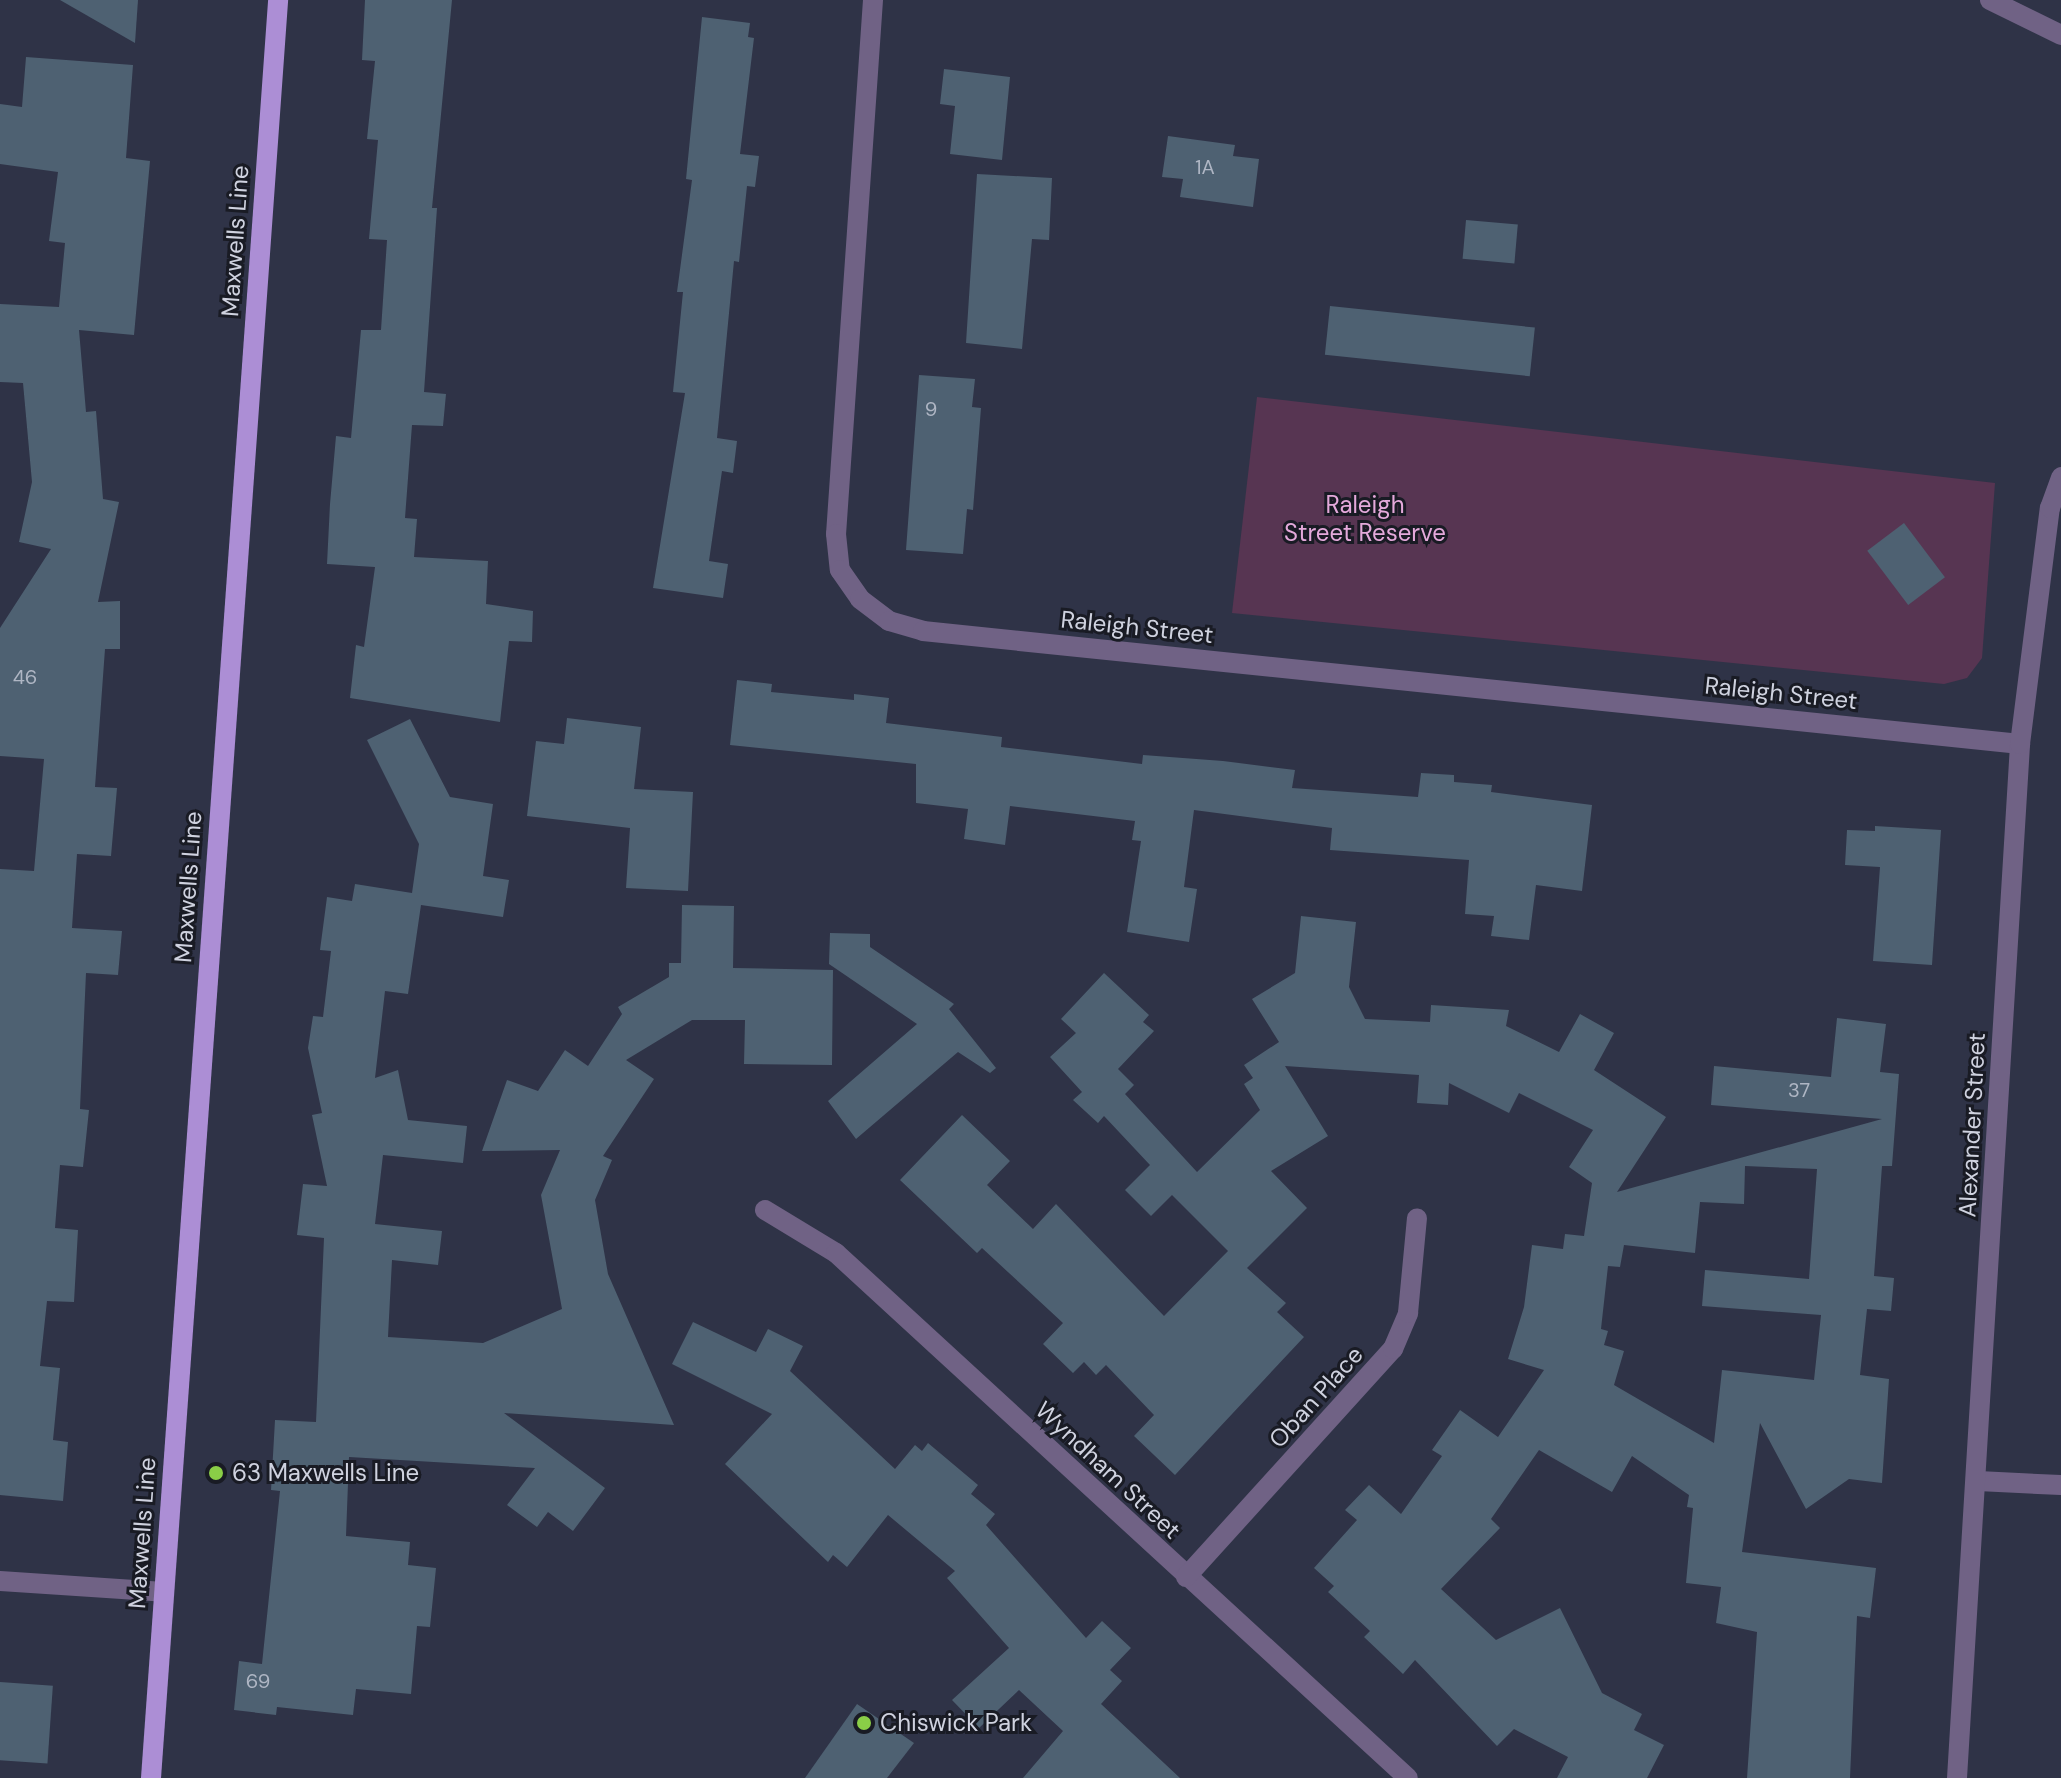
<!DOCTYPE html>
<html>
<head>
<meta charset="utf-8">
<style>
  body { margin:0 }
  #map { position:relative; width:2061px; height:1778px; overflow:hidden; background:#2f3347; font-family:"DM Sans",sans-serif }
  div>[style] { position:absolute }
  [style*='--x'] { left:calc(var(--x)*1px); top:calc(var(--y)*1px); width:calc(var(--w)*1px); rotate:calc(var(--a)*1deg) }
  .green>* { inset:0; background:#573552 }
  .building>* { inset:0; background:#4e6172; transform-origin:0 0 }
  .minor>* { height:20px; margin:-10px; padding:0 10px; transform-origin:10px; border-radius:10px; background:#706285 }
  .major>* { height:20px; margin:-10px; padding:0 10px; transform-origin:10px; border-radius:10px; background:#ac8ed5 }
  .dots>* { width:22px; height:22px; translate:-50% -50%; box-sizing:border-box; border:4px solid #191b24; border-radius:50% }
  span { translate:-50% -50%; white-space:nowrap; text-align:center; line-height:1.15; -webkit-text-stroke:6px #191b24; paint-order:stroke }
  .number-label { font-size:20px; color:#afb6c4 }
  .number-label span { -webkit-text-stroke-width:0 }
  .street-label { font-size:24px; color:#cfd2df }
  .park-label { font-size:24px; color:#e4a9db }
  .poi-label { font-size:24px; color:#cfd2df }
  .left { translate:0 -50%; text-align:left }
</style>
</head>
<body>
<div id="map">
  <div class="green">
    <div style="clip-path:polygon(1257px 397px,1995px 483px,1982px 658px,1967px 678px,1944px 684px,1232px 613px)"></div>
  </div>
  <div class="building">
    <div style="clip-path:polygon(60px 0,138px 0,135px 43px)"></div>
    <div style="clip-path:polygon(365px 0,452px 0,432px 208px,437px 208px,424px 392px,446px 394px,443px 426px,412px 425px,405px 518px,417px 519px,414px 557px,488px 561px,486px 604px,533px 611px,532px 642px,509px 641px,500px 722px,350px 698px,356px 645px,364px 647px,375px 567px,327px 564px,330px 504px,336px 436px,351px 438px,361px 330px,381px 330px,387px 240px,369px 239px,378px 140px,367px 139px,375px 61px,362px 60px)"></div>
    <div style="clip-path:polygon(702px 17px,750px 23px,748px 37px,754px 38px,740px 154px,759px 156px,755px 187px,747px 186px,739px 262px,734px 261px,717px 438px,737px 441px,733px 473px,722px 471px,709px 561px,728px 564px,723px 598px,653px 588px,685px 393px,673px 392px,683px 292px,677px 292px,692px 180px,686px 179px)"></div>
    <div style="clip-path:polygon(26px 57px,133px 65px,126px 158px,150px 161px,134px 335px,79px 330px,86px 412px,96px 411px,103px 499px,119px 502px,98px 602px,120px 601px,120px 649px,105px 649px,95px 787px,117px 788px,111px 856px,77px 854px,72px 928px,122px 931px,118px 975px,86px 973px,80px 1109px,89px 1110px,83px 1167px,60px 1165px,55px 1228px,78px 1230px,74px 1302px,47px 1301px,40px 1366px,60px 1368px,53px 1440px,68px 1442px,63px 1501px,0 1495px,0 869px,34px 871px,44px 759px,0 756px,0 628px,51px 549px,19px 542px,32px 482px,23px 383px,0 382px,0 304px,59px 307px,65px 243px,49px 241px,58px 172px,0 164px,0 104px,22px 107px)"></div>
    <div style="clip-path:polygon(944px 69px,1010px 77px,1002px 160px,950px 154px,955px 106px,940px 104px)"></div>
    <div style="clip-path:polygon(1168px 136px,1235px 145px,1233px 156px,1259px 159px,1253px 207px,1180px 197px,1183px 179px,1162px 177px)"></div>
    <div style="clip-path:polygon(977px 174px,1052px 178px,1049px 240px,1032px 239px,1022px 349px,966px 343px)"></div>
    <div style="left:1466px;top:220px;width:52px;height:39px;rotate:5deg"></div>
    <div style="left:1330px;top:306px;width:206px;height:49px;rotate:6deg"></div>
    <div style="clip-path:polygon(919px 375px,975px 379px,972px 407px,981px 408px,973px 510px,967px 509px,963px 554px,906px 550px)"></div>
    <div style="left:1904px;top:523px;width:68px;height:46px;rotate:53deg"></div>
    <div style="clip-path:polygon(737px 680px,772px 684px,771px 692px,854px 700px,854px 694px,889px 698px,886px 723px,1002px 737px,1001px 747px,1142px 764px,1143px 755px,1223px 761px,1295px 770px,1292px 788px,1418px 797px,1421px 773px,1454px 775px,1454px 782px,1492px 785px,1491px 792px,1592px 805px,1582px 891px,1536px 885px,1529px 940px,1491px 936px,1494px 916px,1465px 914px,1469px 860px,1330px 850px,1332px 828px,1194px 810px,1184px 887px,1197px 889px,1189px 942px,1127px 932px,1141px 841px,1132px 840px,1135px 821px,1010px 806px,1005px 845px,964px 839px,968px 809px,916px 803px,916px 764px,730px 745px)"></div>
    <div style="clip-path:polygon(567px 718px,641px 727px,634px 789px,693px 792px,688px 891px,626px 888px,630px 828px,527px 816px,536px 741px,564px 744px)"></div>
    <div style="clip-path:polygon(410px 719px,450px 797px,493px 804px,483px 876px,509px 880px,503px 917px,421px 905px,408px 994px,385px 991px,375px 1078px,398px 1070px,408px 1120px,467px 1126px,463px 1163px,383px 1155px,375px 1224px,442px 1231px,438px 1265px,392px 1260px,388px 1337px,483px 1343px,562px 1309px,541px 1195px,560px 1150px,482px 1151px,507px 1080px,538px 1091px,565px 1050px,588px 1066px,622px 1014px,618px 1007px,669px 977px,669px 963px,681px 963px,682px 905px,734px 906px,733px 968px,833px 970px,832px 1065px,744px 1064px,745px 1020px,692px 1020px,626px 1060px,654px 1079px,603px 1156px,612px 1160px,595px 1200px,608px 1274px,674px 1425px,504px 1413px,605px 1488px,573px 1531px,548px 1512px,537px 1527px,507px 1505px,535px 1468px,349px 1457px,346px 1536px,410px 1542px,408px 1565px,436px 1568px,430px 1627px,417px 1626px,411px 1694px,356px 1689px,353px 1715px,277px 1707px,276px 1715px,234px 1710px,239px 1661px,262px 1664px,280px 1491px,271px 1490px,275px 1420px,316px 1422px,324px 1238px,297px 1235px,303px 1184px,327px 1186px,312px 1115px,322px 1113px,308px 1048px,313px 1016px,323px 1017px,331px 951px,320px 950px,327px 897px,352px 901px,355px 884px,412px 893px,419px 844px,367px 740px)"></div>
    <div style="clip-path:polygon(1875px 826px,1941px 830px,1932px 965px,1873px 961px,1880px 867px,1845px 865px,1847px 830px,1875px 831px)"></div>
    <div style="clip-path:polygon(evenodd,1301px 916px,1356px 922px,1349px 987px,1365px 1019px,1430px 1022px,1431px 1005px,1509px 1010px,1506px 1026px,1559px 1052px,1580px 1014px,1614px 1033px,1594px 1070px,1666px 1117px,1617px 1192px,1882px 1119px,1711px 1105px,1714px 1066px,1831px 1077px,1837px 1018px,1886px 1024px,1880px 1072px,1899px 1074px,1892px 1166px,1882px 1166px,1874px 1276px,1894px 1278px,1891px 1311px,1867px 1309px,1860px 1375px,1889px 1379px,1882px 1483px,1849px 1479px,1806px 1509px,1760px 1423px,1742px 1552px,1876px 1568px,1870px 1618px,1857px 1616px,1850px 1778px,1747px 1778px,1757px 1632px,1716px 1623px,1721px 1587px,1686px 1583px,1693px 1508px,1687px 1507px,1689px 1495px,1632px 1456px,1612px 1492px,1539px 1450px,1491px 1519px,1500px 1528px,1441px 1589px,1496px 1640px,1560px 1608px,1602px 1693px,1642px 1714px,1634px 1730px,1664px 1745px,1647px 1778px,1557px 1778px,1568px 1757px,1514px 1729px,1497px 1746px,1415px 1660px,1403px 1674px,1364px 1637px,1370px 1631px,1328px 1592px,1334px 1586px,1314px 1568px,1357px 1520px,1345px 1510px,1369px 1485px,1401px 1514px,1442px 1456px,1432px 1450px,1460px 1410px,1498px 1437px,1544px 1370px,1508px 1359px,1524px 1307px,1532px 1245px,1563px 1249px,1565px 1234px,1584px 1236px,1592px 1183px,1569px 1167px,1593px 1130px,1519px 1093px,1509px 1113px,1449px 1083px,1448px 1105px,1417px 1103px,1419px 1075px,1285px 1066px,1328px 1136px,1271px 1171px,1307px 1208px,1247px 1268px,1286px 1303px,1277px 1312px,1304px 1337px,1175px 1475px,1134px 1436px,1154px 1415px,1106px 1365px,1096px 1375px,1084px 1362px,1073px 1373px,1043px 1344px,1063px 1323px,982px 1248px,977px 1253px,900px 1180px,962px 1115px,1010px 1161px,987px 1185px,1033px 1229px,1056px 1204px,1164px 1316px,1228px 1251px,1172px 1195px,1151px 1216px,1125px 1190px,1150px 1165px,1104px 1116px,1098px 1123px,1073px 1100px,1082px 1092px,1050px 1057px,1076px 1033px,1061px 1019px,1104px 973px,1149px 1015px,1143px 1022px,1154px 1031px,1118px 1069px,1134px 1085px,1125px 1094px,1197px 1172px,1260px 1110px,1244px 1084px,1253px 1078px,1244px 1065px,1279px 1042px,1252px 999px,1295px 973px,1301px 916px,1745px 1166px,1817px 1169px,1809px 1279px,1705px 1270px,1702px 1306px,1821px 1315px,1814px 1380px,1722px 1370px,1714px 1443px,1614px 1385px,1624px 1351px,1604px 1345px,1608px 1331px,1601px 1329px,1608px 1266px,1620px 1267px,1624px 1245px,1695px 1253px,1700px 1202px,1744px 1204px,1745px 1166px)"></div>
    <div style="clip-path:polygon(830px 933px,870px 934px,870px 947px,954px 1004px,949px 1009px,996px 1068px,990px 1073px,958px 1052px,856px 1139px,828px 1101px,917px 1024px,829px 964px)"></div>
    <div style="clip-path:polygon(693px 1322px,756px 1352px,768px 1329px,803px 1346px,790px 1371px,895px 1469px,915px 1445px,922px 1451px,928px 1443px,978px 1485px,971px 1494px,995px 1514px,986px 1525px,1086px 1638px,1102px 1621px,1131px 1648px,1110px 1670px,1122px 1681px,1101px 1704px,1180px 1778px,1023px 1778px,1063px 1731px,1019px 1690px,979px 1728px,952px 1700px,1009px 1648px,947px 1578px,955px 1571px,888px 1515px,847px 1567px,833px 1555px,828px 1562px,725px 1464px,772px 1414px,672px 1364px)"></div>
    <div style="left:0;top:1682px;width:53px;height:78px;rotate:4deg"></div>
    <div style="clip-path:polygon(857px 1704px,914px 1743px,887px 1778px,805px 1778px)"></div>
  </div>
  <div class="minor">
    <div style="--x:873;--y:0;--w:535;--a:93.96"></div>
    <div style="--x:836;--y:534;--w:36;--a:84"></div>
    <div style="--x:840;--y:570;--w:35;--a:55"></div>
    <div style="--x:860;--y:599;--w:36;--a:37"></div>
    <div style="--x:889;--y:621;--w:35;--a:16"></div>
    <div style="--x:923;--y:631;--w:1103;--a:5.88"></div>
    <div style="--x:1990;--y:0;--w:79;--a:26.2"></div>
    <div style="--x:765;--y:1210;--w:83;--a:31.2"></div>
    <div style="--x:836;--y:1253;--w:776;--a:42.55"></div>
    <div style="--x:1978;--y:1481;--w:83;--a:2.8"></div>
    <div style="--x:1186;--y:1577;--w:308;--a:-47.8"></div>
    <div style="--x:1393;--y:1349;--w:39;--a:-67"></div>
    <div style="--x:1408;--y:1313;--w:95;--a:-84.6"></div>
    <div style="--x:0;--y:1581;--w:164;--a:3.8"></div>
    <div style="--x:1957;--y:1778;--w:1036;--a:-86.51"></div>
    <div style="--x:2020;--y:744;--w:238;--a:-82.8"></div>
    <div style="--x:2050;--y:508;--w:33;--a:-70"></div>
  </div>
  <div class="major">
    <div style="--x:151;--y:1778;--w:1783;--a:-85.91"></div>
  </div>
  <div class="dots">
    <div style="left:216px;top:1473px;background:#8ace47"></div>
    <div style="left:864px;top:1723px;background:#8ace47"></div>
  </div>
  <div class="number-label">
    <span style="left:1205px;top:167px">1A</span>
    <span style="left:931px;top:409px">9</span>
    <span style="left:25px;top:677px">46</span>
    <span style="left:1799px;top:1090px">37</span>
    <span style="left:258px;top:1681px">69</span>
  </div>
  <div class="street-label">
    <span style="left:235px;top:241px;rotate:-86deg">Maxwells Line</span>
    <span style="left:1137px;top:627px;rotate:6deg">Raleigh Street</span>
    <span style="left:1781px;top:693px;rotate:6deg">Raleigh Street</span>
    <span style="left:188px;top:887px;rotate:-86deg">Maxwells Line</span>
    <span style="left:1972px;top:1125px;rotate:-87deg">Alexander Street</span>
    <span style="left:1316px;top:1397px;rotate:-48deg">Oban Place</span>
    <span style="left:1108px;top:1470px;rotate:43deg">Wyndham Street</span>
    <span style="left:142px;top:1533px;rotate:-86deg">Maxwells Line</span>
  </div>
  <div class="park-label">
    <span style="left:1365px;top:519px">Raleigh<br>Street Reserve</span>
  </div>
  <div class="poi-label">
    <span class="left" style="left:232px;top:1473px">63 Maxwells Line</span>
    <span class="left" style="left:880px;top:1723px">Chiswick Park</span>
  </div>
</div>
</body>
</html>
